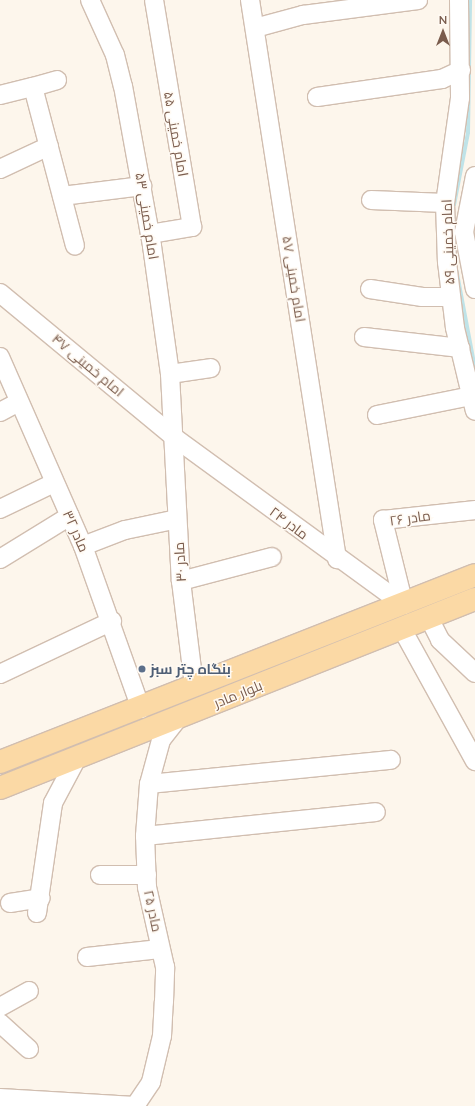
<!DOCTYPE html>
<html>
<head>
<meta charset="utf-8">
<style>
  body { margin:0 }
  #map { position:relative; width:475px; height:1106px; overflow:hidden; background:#fdf6ec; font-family:Lato,Cairo,sans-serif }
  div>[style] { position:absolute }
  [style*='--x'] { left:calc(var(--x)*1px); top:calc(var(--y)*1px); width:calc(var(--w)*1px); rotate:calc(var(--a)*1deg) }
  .stream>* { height:3.5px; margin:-1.75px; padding:0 1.75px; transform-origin:1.75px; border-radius:1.75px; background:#bfe3e8 }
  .roads { filter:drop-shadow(1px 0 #d1beb0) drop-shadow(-1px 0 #d1beb0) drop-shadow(0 1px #d1beb0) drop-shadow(0 -1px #d1beb0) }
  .minor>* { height:18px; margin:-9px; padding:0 9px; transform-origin:9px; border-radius:9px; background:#fff }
  .major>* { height:22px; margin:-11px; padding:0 11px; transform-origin:11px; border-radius:11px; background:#fbd9a5 }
  .dots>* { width:11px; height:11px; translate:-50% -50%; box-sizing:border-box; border:2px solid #fffaf3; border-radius:50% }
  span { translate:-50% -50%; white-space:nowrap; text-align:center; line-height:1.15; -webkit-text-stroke:3px #fffaf3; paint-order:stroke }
  .street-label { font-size:14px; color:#7a5c4d }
  .service-label { font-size:14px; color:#4e5e75; font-weight:700 }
  .left { translate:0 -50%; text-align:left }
  .north { position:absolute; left:423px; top:12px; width:40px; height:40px; -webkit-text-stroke:3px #fffaf3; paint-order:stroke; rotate:0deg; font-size:11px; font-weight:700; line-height:16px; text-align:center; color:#7a5c4d }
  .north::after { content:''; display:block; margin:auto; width:14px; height:18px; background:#7a5c4d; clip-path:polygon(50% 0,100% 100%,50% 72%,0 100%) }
</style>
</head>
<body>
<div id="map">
  <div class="stream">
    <div style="--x:454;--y:205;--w:73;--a:-79"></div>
    <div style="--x:468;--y:133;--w:133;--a:-89.1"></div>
    <div style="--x:457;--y:271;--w:97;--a:79.3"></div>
  </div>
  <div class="roads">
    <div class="minor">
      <div style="--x:90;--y:0;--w:60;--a:65.6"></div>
      <div style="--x:115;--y:55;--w:32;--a:76"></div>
      <div style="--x:123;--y:86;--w:163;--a:79.7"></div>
      <div style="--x:152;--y:246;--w:129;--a:82"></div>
      <div style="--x:170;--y:374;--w:207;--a:87"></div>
      <div style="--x:181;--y:581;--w:106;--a:82.9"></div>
      <div style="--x:250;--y:0;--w:566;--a:81.15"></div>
      <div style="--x:459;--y:0;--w:98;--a:89.4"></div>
      <div style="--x:460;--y:98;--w:106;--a:98.1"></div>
      <div style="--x:445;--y:203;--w:59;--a:88.1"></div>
      <div style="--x:447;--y:262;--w:66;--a:83.1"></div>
      <div style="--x:455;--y:328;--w:85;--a:76.5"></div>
      <div style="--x:255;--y:28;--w:50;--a:-15.2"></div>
      <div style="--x:303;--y:15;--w:116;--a:-7.4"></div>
      <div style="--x:33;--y:87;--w:25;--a:-16"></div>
      <div style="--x:0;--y:95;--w:34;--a:-14"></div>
      <div style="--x:33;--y:87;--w:164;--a:75.2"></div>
      <div style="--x:317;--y:97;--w:126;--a:-8.2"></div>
      <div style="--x:442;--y:79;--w:21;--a:-25"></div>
      <div style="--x:0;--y:169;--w:54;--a:-25.1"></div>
      <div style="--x:475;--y:176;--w:57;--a:101.1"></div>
      <div style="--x:464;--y:232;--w:58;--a:79.1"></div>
      <div style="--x:62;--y:196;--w:81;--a:-7.1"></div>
      <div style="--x:371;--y:200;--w:74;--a:2.3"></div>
      <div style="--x:150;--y:234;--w:43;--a:-9.5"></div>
      <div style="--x:192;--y:227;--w:230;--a:-99.5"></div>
      <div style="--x:370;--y:289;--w:53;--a:8.7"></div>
      <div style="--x:422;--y:297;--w:29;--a:0"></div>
      <div style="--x:0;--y:293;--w:227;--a:39.6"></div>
      <div style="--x:175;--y:438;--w:283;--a:36.1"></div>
      <div style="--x:364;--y:337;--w:97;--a:6.5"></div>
      <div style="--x:0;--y:357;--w:206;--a:66.3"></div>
      <div style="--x:83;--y:546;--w:173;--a:70.4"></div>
      <div style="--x:170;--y:374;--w:41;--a:-8.3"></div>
      <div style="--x:0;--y:412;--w:21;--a:-28"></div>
      <div style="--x:377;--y:415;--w:96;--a:-11.4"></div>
      <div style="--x:0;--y:509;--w:60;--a:-25.7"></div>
      <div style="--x:83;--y:546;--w:45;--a:-20.9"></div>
      <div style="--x:125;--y:530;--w:53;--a:-11.9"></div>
      <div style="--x:0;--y:559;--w:82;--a:-31.6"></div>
      <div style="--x:181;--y:581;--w:94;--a:-14.8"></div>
      <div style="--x:404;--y:605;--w:88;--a:-103.9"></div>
      <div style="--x:383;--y:520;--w:93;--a:-6.2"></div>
      <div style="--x:429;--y:618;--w:25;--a:63"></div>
      <div style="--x:440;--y:640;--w:48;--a:43.3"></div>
      <div style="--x:402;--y:629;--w:151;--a:61.1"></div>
      <div style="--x:0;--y:674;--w:124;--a:-25.3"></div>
      <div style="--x:149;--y:784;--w:243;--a:-5.7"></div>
      <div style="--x:145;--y:836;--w:232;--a:-5.9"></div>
      <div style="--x:100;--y:875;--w:47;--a:0"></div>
      <div style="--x:10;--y:903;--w:31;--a:-9"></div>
      <div style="--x:37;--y:913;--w:111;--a:-81.7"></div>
      <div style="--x:53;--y:803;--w:53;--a:-62"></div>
      <div style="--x:87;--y:957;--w:73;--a:-6.3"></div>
      <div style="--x:0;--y:1007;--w:33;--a:-29"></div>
      <div style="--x:0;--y:1023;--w:39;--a:42"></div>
      <div style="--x:0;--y:1098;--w:135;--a:3.4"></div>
      <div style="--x:135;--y:1106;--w:29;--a:-56"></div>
      <div style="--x:151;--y:1082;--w:47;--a:-76.6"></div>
      <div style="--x:162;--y:1036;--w:34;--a:-87"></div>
      <div style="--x:164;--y:1002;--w:35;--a:-88"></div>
      <div style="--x:165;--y:967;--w:82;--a:-102.7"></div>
      <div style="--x:147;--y:887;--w:51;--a:-92.2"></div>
      <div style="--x:145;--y:836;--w:52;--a:-85.6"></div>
      <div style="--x:149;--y:784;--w:46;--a:-74.7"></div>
      <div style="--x:161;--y:740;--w:29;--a:-52"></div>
    </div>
    <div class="major">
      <div style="--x:0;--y:762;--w:510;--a:-21.49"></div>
      <div style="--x:0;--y:788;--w:511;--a:-21.7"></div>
    </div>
  </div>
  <div class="dots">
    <div style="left:142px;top:669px;background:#5c6f8a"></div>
  </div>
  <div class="street-label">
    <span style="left:176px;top:134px;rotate:80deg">امام خمینی ۵۵</span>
    <span style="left:147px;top:216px;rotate:81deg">امام خمینی ۵۳</span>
    <span style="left:448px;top:242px;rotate:-92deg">امام خمینی ۵۹</span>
    <span style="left:294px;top:279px;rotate:81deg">امام خمینی ۵۷</span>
    <span style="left:88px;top:365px;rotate:40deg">امام خمینی ۴۷</span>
    <span style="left:410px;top:518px;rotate:-8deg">مادر ۲۶</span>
    <span style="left:289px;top:523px;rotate:37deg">مادر ۲۴</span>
    <span style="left:76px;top:531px;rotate:66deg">مادر ۳۲</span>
    <span style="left:180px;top:562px;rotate:-93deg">مادر ۳۰</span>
    <span style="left:238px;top:694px;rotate:-22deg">بلوار مادر</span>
    <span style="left:153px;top:911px;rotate:78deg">مادر ۲۵</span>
  </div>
  <div class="service-label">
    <span class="left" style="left:150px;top:669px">بنگاه چتر سبز</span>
  </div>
  <div class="north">N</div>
</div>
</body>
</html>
